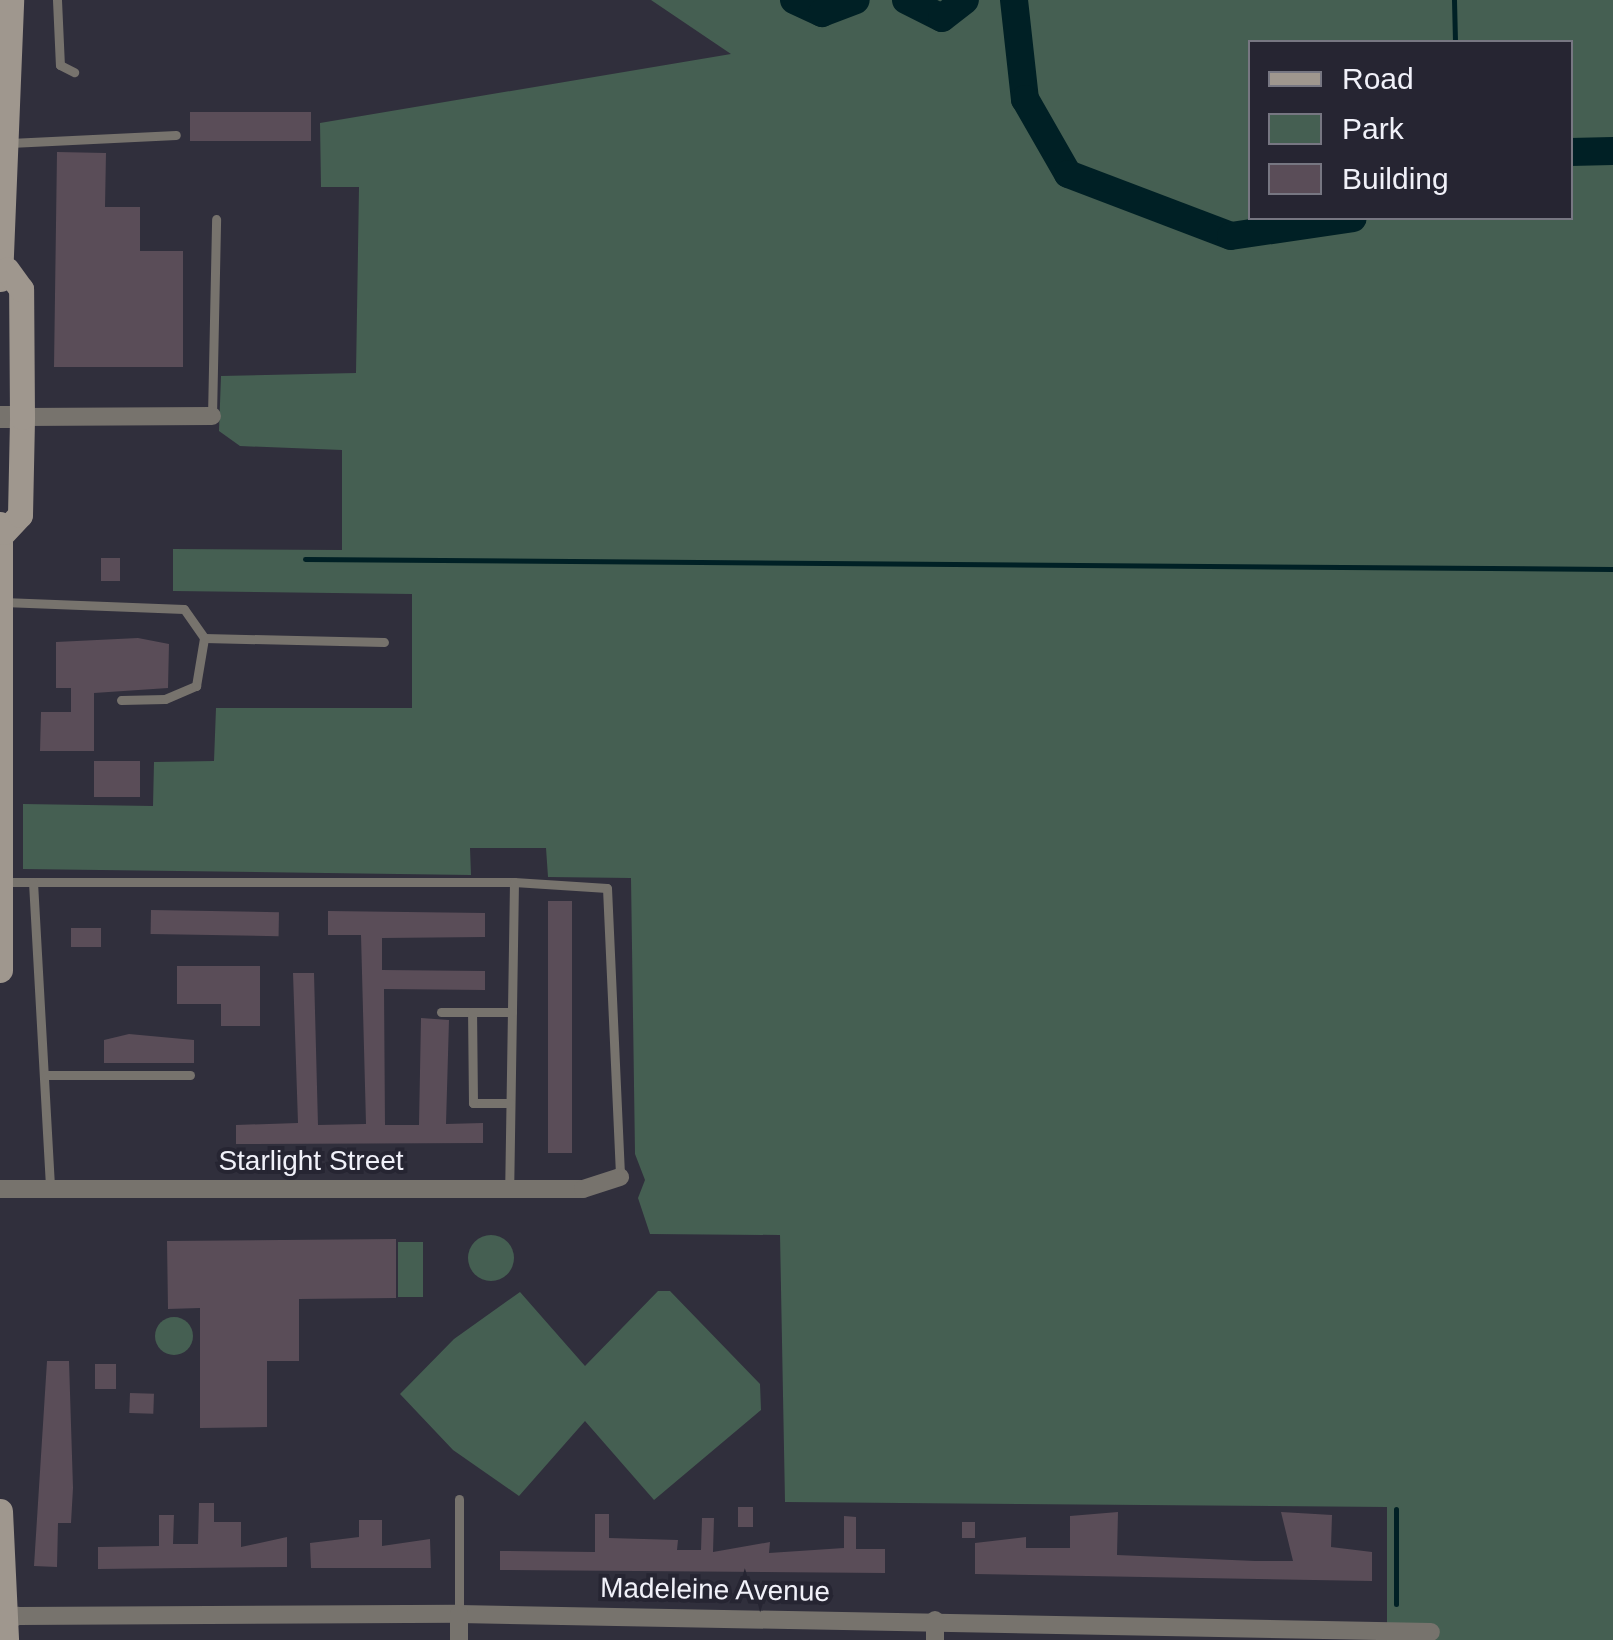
<!DOCTYPE html>
<html>
<head>
<meta charset="utf-8">
<style>
  body { margin:0 }
  #map { position:relative; width:1613px; height:1640px; overflow:hidden; background:#302f3c; font-family:Helvetica,sans-serif }
  div>[style] { position:absolute }
  [style*='--x'] { left:calc(var(--x)*1px); top:calc(var(--y)*1px); width:calc(var(--w)*1px); rotate:calc(var(--a)*1deg) }
  .green>* { inset:0; background:#455f52; transform-origin:0 0 }
  .round { border-radius:50% }
  .stream>* { height:5px; margin:-2.5px; padding:0 2.5px; transform-origin:2.5px; border-radius:2.5px; background:#002025 }
  .river>* { height:28px; margin:-14px; padding:0 14px; transform-origin:14px; border-radius:14px; background:#002025 }
  .building>* { inset:0; background:#5a4d58; transform-origin:0 0 }
  .service>* { height:9px; margin:-4.5px; padding:0 4.5px; transform-origin:4.5px; border-radius:4.5px; background:#77736d }
  .minor>* { height:18px; margin:-9px; padding:0 9px; transform-origin:9px; border-radius:9px; background:#77736d }
  .tertiary>* { height:22px; margin:-11px; padding:0 11px; transform-origin:11px; border-radius:11px; background:#77736d }
  .secondary>* { height:25px; margin:-12.5px; padding:0 12.5px; transform-origin:12.5px; border-radius:12.5px; background:#9f978e }
  span { translate:-50% -50%; white-space:nowrap; text-align:center; line-height:1.15; -webkit-text-stroke:8px #262532; paint-order:stroke }
  .street-label { font-size:28px; color:#f1f1f9 }
  .legend { position:absolute; left:1248px; top:40px; width:325px; height:180px; box-sizing:border-box; background:#262532; border:2px solid #777782; margin:0; padding:12px 18px; list-style:none; font-size:30px; color:#f1f1f9 }
  .legend li { display:flex; align-items:center; gap:20px; height:50px }
  .legend b { width:50px; border:2px solid #777782 }
</style>
</head>
<body>
<div id="map">
  <div class="green">
    <div style="clip-path:polygon(evenodd,651px 0,1613px 0,1613px 1640px,1387px 1640px,1387px 1507px,785px 1502px,780px 1235px,650px 1234px,638px 1198px,645px 1180px,635px 1154px,631px 878px,548px 877px,546px 848px,470px 848px,471px 875px,23px 869px,23px 804px,153px 806px,154px 762px,214px 761px,216px 708px,412px 708px,412px 594px,173px 591px,173px 549px,342px 550px,342px 450px,240px 446px,219px 431px,221px 376px,356px 373px,359px 187px,321px 187px,320px 123px,731px 54px,651px 0,1250px 42px,1570px 42px,1570px 218px,1250px 218px,1250px 42px)"></div>
    <div class="round" style="left:468px;top:1235px;width:46px;height:46px"></div>
    <div style="left:398px;top:1242px;width:25px;height:55px"></div>
    <div style="clip-path:polygon(658px 1291px,670px 1291px,760px 1384px,761px 1410px,654px 1500px,585px 1421px,519px 1496px,453px 1450px,400px 1394px,454px 1339px,520px 1292px,585px 1366px)"></div>
    <div class="round" style="left:155px;top:1317px;width:38px;height:38px"></div>
  </div>
  <div class="stream">
    <div style="--x:1454;--y:0;--w:42;--a:88.6"></div>
    <div style="--x:305;--y:559;--w:1308;--a:0.44"></div>
    <div style="--x:1396;--y:1509;--w:95;--a:90"></div>
  </div>
  <div class="river">
    <div style="--x:794;--y:0;--w:31;--a:25"></div>
    <div style="--x:822;--y:13;--w:36;--a:-21"></div>
    <div style="--x:906;--y:0;--w:40;--a:26.6"></div>
    <div style="--x:942;--y:18;--w:29;--a:-38"></div>
    <div style="--x:1014;--y:0;--w:100;--a:83.7"></div>
    <div style="--x:1025;--y:99;--w:86;--a:60.2"></div>
    <div style="--x:1068;--y:174;--w:174;--a:20.8"></div>
    <div style="--x:1231;--y:236;--w:123;--a:-8.4"></div>
    <div style="--x:1570;--y:152;--w:43;--a:-1.3"></div>
  </div>
  <div class="building">
    <div style="left:190px;top:112px;width:121px;height:29px"></div>
    <div style="clip-path:polygon(57px 152px,106px 153px,105px 207px,140px 207px,140px 251px,183px 251px,183px 367px,54px 367px)"></div>
    <div style="left:101px;top:558px;width:19px;height:23px"></div>
    <div style="clip-path:polygon(138px 638px,169px 644px,168px 688px,94px 693px,94px 751px,40px 751px,41px 712px,71px 712px,71px 688px,56px 688px,56px 642px)"></div>
    <div style="left:94px;top:761px;width:46px;height:36px"></div>
    <div style="left:548px;top:901px;width:24px;height:252px"></div>
    <div style="left:151px;top:910px;width:128px;height:24px;rotate:1deg"></div>
    <div style="clip-path:polygon(328px 911px,485px 913px,485px 937px,382px 938px,382px 970px,485px 971px,485px 990px,384px 989px,385px 1125px,419px 1125px,421px 1018px,449px 1020px,446px 1124px,483px 1123px,483px 1143px,236px 1144px,236px 1125px,298px 1123px,293px 973px,314px 973px,318px 1125px,366px 1124px,361px 935px,328px 935px)"></div>
    <div style="left:71px;top:928px;width:30px;height:19px"></div>
    <div style="clip-path:polygon(177px 966px,260px 966px,260px 1026px,221px 1026px,221px 1004px,177px 1004px)"></div>
    <div style="clip-path:polygon(129px 1034px,194px 1040px,194px 1063px,104px 1063px,104px 1040px)"></div>
    <div style="clip-path:polygon(396px 1239px,396px 1298px,299px 1299px,299px 1361px,267px 1361px,267px 1427px,200px 1428px,200px 1308px,168px 1309px,167px 1241px)"></div>
    <div style="clip-path:polygon(47px 1361px,69px 1361px,73px 1488px,71px 1523px,58px 1523px,57px 1567px,34px 1566px)"></div>
    <div style="left:95px;top:1364px;width:21px;height:25px"></div>
    <div style="left:130px;top:1393px;width:24px;height:20px;rotate:2deg"></div>
    <div style="clip-path:polygon(199px 1503px,214px 1503px,214px 1522px,241px 1522px,241px 1547px,287px 1537px,287px 1567px,98px 1569px,98px 1547px,159px 1546px,159px 1515px,174px 1515px,173px 1544px,198px 1544px)"></div>
    <div style="left:738px;top:1507px;width:15px;height:20px"></div>
    <div style="clip-path:polygon(1118px 1512px,1117px 1555px,1255px 1561px,1293px 1561px,1281px 1512px,1332px 1515px,1331px 1547px,1372px 1552px,1372px 1581px,975px 1574px,975px 1543px,1026px 1537px,1026px 1548px,1070px 1548px,1070px 1516px)"></div>
    <div style="clip-path:polygon(595px 1514px,609px 1514px,609px 1538px,678px 1540px,677px 1550px,701px 1550px,702px 1518px,714px 1518px,713px 1552px,770px 1542px,769px 1553px,844px 1548px,844px 1516px,856px 1517px,856px 1549px,885px 1549px,885px 1573px,500px 1570px,500px 1551px,595px 1552px)"></div>
    <div style="clip-path:polygon(359px 1520px,382px 1520px,382px 1546px,430px 1539px,431px 1568px,311px 1568px,310px 1543px,359px 1537px)"></div>
    <div style="left:962px;top:1522px;width:13px;height:16px"></div>
  </div>
  <div class="service">
    <div style="--x:57;--y:0;--w:65;--a:87.4"></div>
    <div style="--x:60;--y:65;--w:16;--a:27"></div>
    <div style="--x:10;--y:143;--w:166;--a:-2.8"></div>
    <div style="--x:212;--y:416;--w:197;--a:-88.8"></div>
    <div style="--x:3;--y:602;--w:181;--a:2.2"></div>
    <div style="--x:184;--y:609;--w:35;--a:55"></div>
    <div style="--x:204;--y:638;--w:180;--a:1.3"></div>
    <div style="--x:121;--y:700;--w:44;--a:-1.3"></div>
    <div style="--x:165;--y:699;--w:34;--a:-23"></div>
    <div style="--x:196;--y:686;--w:49;--a:-80.5"></div>
    <div style="--x:4;--y:882;--w:510;--a:0"></div>
    <div style="--x:514;--y:882;--w:308;--a:90.9"></div>
    <div style="--x:33;--y:882;--w:306;--a:86.8"></div>
    <div style="--x:514;--y:882;--w:93;--a:3.7"></div>
    <div style="--x:607;--y:888;--w:289;--a:87.4"></div>
    <div style="--x:441;--y:1012;--w:31;--a:0"></div>
    <div style="--x:46;--y:1075;--w:144;--a:0"></div>
    <div style="--x:510;--y:1103;--w:37;--a:180"></div>
    <div style="--x:473;--y:1103;--w:91;--a:-90.6"></div>
    <div style="--x:472;--y:1012;--w:40;--a:0"></div>
    <div style="--x:459;--y:1614;--w:115;--a:-90"></div>
  </div>
  <div class="minor">
    <div style="--x:22;--y:417;--w:190;--a:-0.3"></div>
    <div style="--x:0;--y:1189;--w:583;--a:0"></div>
    <div style="--x:583;--y:1189;--w:39;--a:-18"></div>
    <div style="--x:0;--y:1624;--w:20;--a:-24"></div>
    <div style="--x:18;--y:1616;--w:441;--a:-0.3"></div>
    <div style="--x:459;--y:1614;--w:972;--a:1.06"></div>
    <div style="--x:459;--y:1640;--w:26;--a:-90"></div>
    <div style="--x:935;--y:1640;--w:20;--a:-90"></div>
  </div>
  <div class="tertiary">
    <div style="--x:0;--y:417;--w:22;--a:0"></div>
  </div>
  <div class="secondary">
    <div style="--x:0;--y:279;--w:279;--a:-87.7"></div>
    <div style="--x:0;--y:524;--w:446;--a:90"></div>
    <div style="--x:4;--y:532;--w:23;--a:-47"></div>
    <div style="--x:20;--y:515;--w:98;--a:-88.8"></div>
    <div style="--x:22;--y:417;--w:128;--a:-90.4"></div>
    <div style="--x:21;--y:289;--w:24;--a:-126"></div>
    <div style="--x:0;--y:1511;--w:129;--a:87.3"></div>
  </div>
  <div class="street-label">
    <span style="left:311px;top:1161px">Starlight Street</span>
    <span style="left:715px;top:1590px;rotate:1deg">Madeleine Avenue</span>
  </div>
  <ul class="legend">
  <li><b style="height:12px;background:#9f978e"></b>Road</li>
  <li><b style="height:28px;background:#455f52"></b>Park</li>
  <li><b style="height:28px;background:#5a4d58"></b>Building</li>
  </ul>
</div>
</body>
</html>
